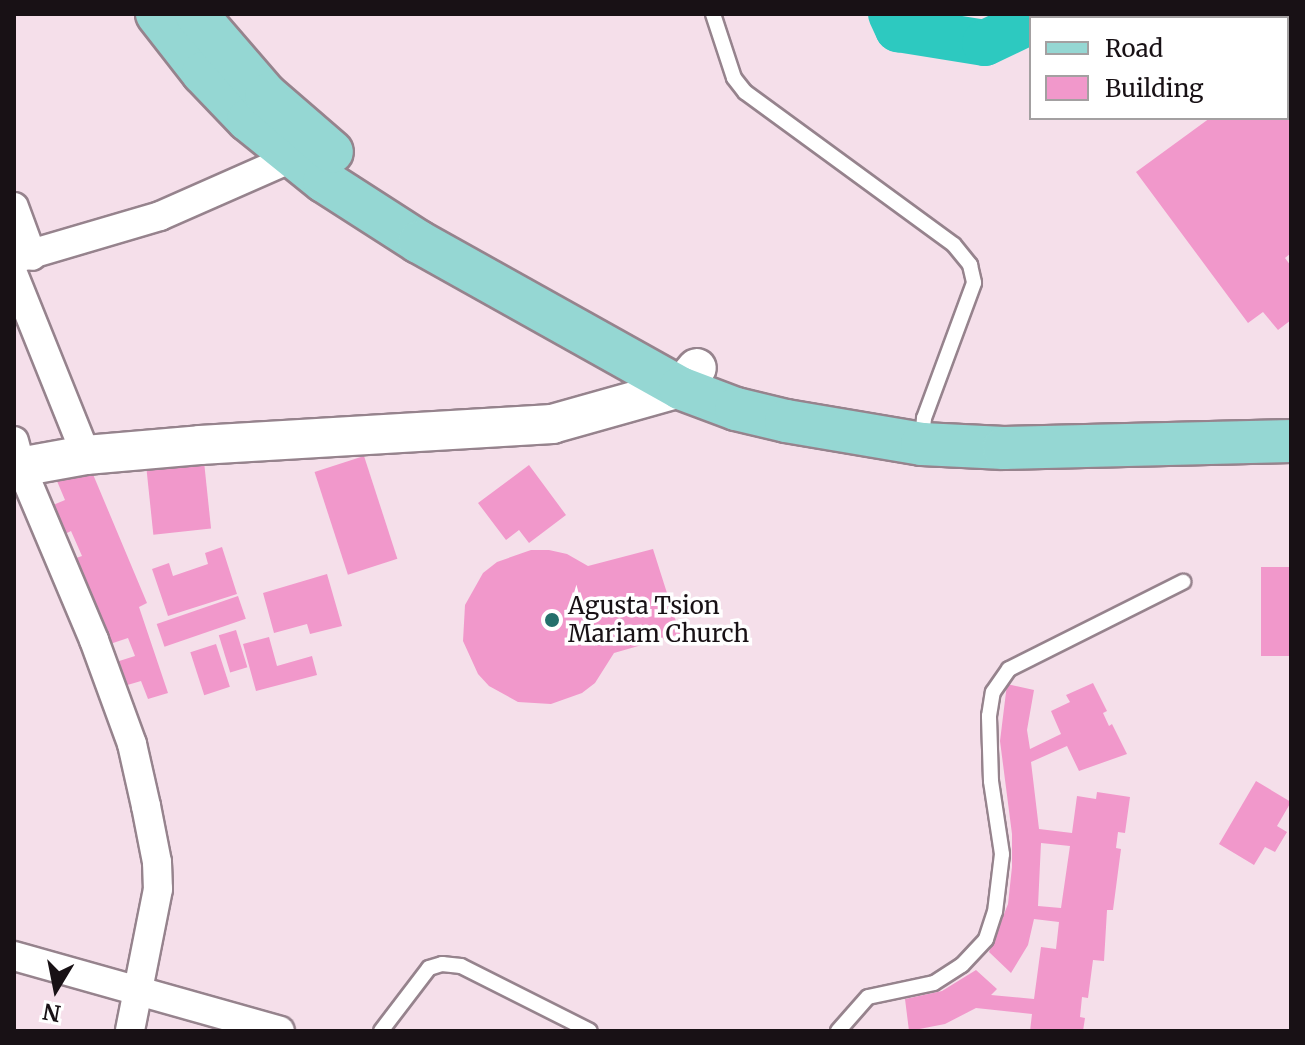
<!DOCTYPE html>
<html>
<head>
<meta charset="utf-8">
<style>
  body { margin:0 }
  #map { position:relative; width:1305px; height:1045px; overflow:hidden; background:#f5dfea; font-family:Merriweather,serif }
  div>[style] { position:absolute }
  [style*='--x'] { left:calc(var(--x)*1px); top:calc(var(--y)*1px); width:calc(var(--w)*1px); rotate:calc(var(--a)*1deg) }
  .river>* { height:46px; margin:-23px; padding:0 23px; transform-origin:23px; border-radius:23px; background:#2dc9c0 }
  .building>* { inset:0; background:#f198cb; transform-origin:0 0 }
  .roads { filter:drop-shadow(2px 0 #96838d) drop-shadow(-2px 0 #96838d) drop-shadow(0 2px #96838d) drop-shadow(0 -2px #96838d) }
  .lane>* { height:14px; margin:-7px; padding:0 7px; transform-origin:7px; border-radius:7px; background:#fff }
  .street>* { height:28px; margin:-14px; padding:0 14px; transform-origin:14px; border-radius:14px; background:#fff }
  .secondary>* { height:38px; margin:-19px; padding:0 19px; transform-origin:19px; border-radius:19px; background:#fff }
  .primary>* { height:42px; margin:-21px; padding:0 21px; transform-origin:21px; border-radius:21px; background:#95d7d3 }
  .dots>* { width:22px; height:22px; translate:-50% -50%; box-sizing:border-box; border:4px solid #fff; border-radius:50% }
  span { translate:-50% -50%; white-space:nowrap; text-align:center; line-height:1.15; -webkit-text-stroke:7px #fff; paint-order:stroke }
  .poi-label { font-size:24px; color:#181115 }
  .left { translate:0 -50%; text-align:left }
  .frame { position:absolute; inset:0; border:16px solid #181115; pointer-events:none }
  .legend { position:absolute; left:1029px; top:16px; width:260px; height:104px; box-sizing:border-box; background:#fff; border:2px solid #a3a0a1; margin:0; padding:10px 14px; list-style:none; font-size:24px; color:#181115 }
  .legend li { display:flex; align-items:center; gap:16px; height:40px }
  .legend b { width:40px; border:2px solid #a3a0a1 }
  .north { position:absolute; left:16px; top:949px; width:80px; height:80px; -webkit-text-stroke:6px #fff; paint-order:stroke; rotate:190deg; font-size:22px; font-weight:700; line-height:32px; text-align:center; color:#181115 }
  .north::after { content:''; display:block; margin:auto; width:28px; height:36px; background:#181115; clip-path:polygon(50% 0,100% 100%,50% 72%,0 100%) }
</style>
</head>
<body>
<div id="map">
  <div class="river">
    <div style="--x:891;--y:14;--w:17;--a:65"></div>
    <div style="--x:898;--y:29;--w:88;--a:9.1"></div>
    <div style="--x:985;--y:43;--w:51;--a:-25.6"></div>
  </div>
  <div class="building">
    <div style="clip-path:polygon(1287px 71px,1291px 77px,1291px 253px,1285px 258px,1291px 266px,1291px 320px,1278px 330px,1263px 312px,1248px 323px,1136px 172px,1210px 118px,1287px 118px)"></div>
    <div style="left:203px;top:452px;width:77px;height:58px;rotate:84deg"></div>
    <div style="left:364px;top:456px;width:108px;height:52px;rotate:72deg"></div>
    <div style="clip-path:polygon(87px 460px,147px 603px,139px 607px,168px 693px,148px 699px,141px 681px,124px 686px,116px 662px,135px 656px,128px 638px,110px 644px,76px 558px,82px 556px,71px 531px,59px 537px,46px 508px,65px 500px,54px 474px)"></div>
    <div style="clip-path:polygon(529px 465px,566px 515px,529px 543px,519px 530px,506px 540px,478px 503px)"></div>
    <div style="clip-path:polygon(222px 547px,237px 594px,168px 616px,152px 569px,169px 563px,173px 576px,208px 564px,205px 553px)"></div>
    <div style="clip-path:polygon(653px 549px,680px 634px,614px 653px,595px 683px,582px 693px,551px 704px,518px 702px,489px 686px,478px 674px,463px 641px,465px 605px,483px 573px,497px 562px,531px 550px,549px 550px,567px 554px,588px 566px)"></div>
    <div style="left:1261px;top:567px;width:30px;height:89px"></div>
    <div style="clip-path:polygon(327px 574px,342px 626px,310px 634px,307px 624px,274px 633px,263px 593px)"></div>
    <div style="left:238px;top:596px;width:24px;height:86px;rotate:71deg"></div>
    <div style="left:236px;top:630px;width:39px;height:18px;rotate:73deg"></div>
    <div style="clip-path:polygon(269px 637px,277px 666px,312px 656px,317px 675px,256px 691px,243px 644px)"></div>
    <div style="left:216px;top:644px;width:45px;height:27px;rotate:72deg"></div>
    <div style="clip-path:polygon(evenodd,1093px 683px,1107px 711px,1103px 713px,1109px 726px,1112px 724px,1127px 754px,1079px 771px,1067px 746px,1031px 762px,1039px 829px,1072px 833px,1077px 796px,1096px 799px,1097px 792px,1130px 797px,1125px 833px,1118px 832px,1116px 848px,1121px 849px,1113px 910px,1107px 910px,1104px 961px,1093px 960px,1088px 998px,1082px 997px,1080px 1017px,1085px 1018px,1083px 1031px,1030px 1031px,1032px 1014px,976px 1008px,945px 1024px,909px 1031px,905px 999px,942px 991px,976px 970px,997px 989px,991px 995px,1034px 999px,1041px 947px,1056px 949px,1059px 922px,1034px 919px,1028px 945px,1011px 973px,989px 952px,1008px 904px,1012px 867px,1012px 834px,1000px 741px,1007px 684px,1034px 690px,1027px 730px,1030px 749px,1061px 734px,1051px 711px,1070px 702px,1066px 695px,1093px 683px,1041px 843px,1070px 846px,1061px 908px,1038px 906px,1041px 843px)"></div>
    <div style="clip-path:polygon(1256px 781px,1291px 802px,1277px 826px,1287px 832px,1275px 852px,1265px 847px,1254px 865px,1219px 844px)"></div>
  </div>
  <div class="roads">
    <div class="lane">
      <div style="--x:713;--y:14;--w:67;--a:71.8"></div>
      <div style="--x:734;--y:78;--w:18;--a:52"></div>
      <div style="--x:745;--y:92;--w:259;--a:36.2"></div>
      <div style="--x:954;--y:245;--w:26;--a:51"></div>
      <div style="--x:970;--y:265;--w:18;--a:77"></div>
      <div style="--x:974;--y:283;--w:144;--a:110.3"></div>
      <div style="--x:924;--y:418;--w:23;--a:95"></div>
      <div style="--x:381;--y:1031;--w:79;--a:-52.7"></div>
      <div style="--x:429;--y:968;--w:14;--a:-17"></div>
      <div style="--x:442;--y:964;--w:19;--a:6"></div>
      <div style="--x:461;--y:966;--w:144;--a:26.7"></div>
      <div style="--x:838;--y:1031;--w:45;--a:-48.6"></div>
      <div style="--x:868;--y:997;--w:67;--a:-12"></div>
      <div style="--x:934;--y:983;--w:33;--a:-33"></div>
      <div style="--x:962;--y:965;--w:35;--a:-47"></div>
      <div style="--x:986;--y:939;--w:28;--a:-72"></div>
      <div style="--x:995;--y:912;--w:58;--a:-83.1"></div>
      <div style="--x:1002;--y:854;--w:74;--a:-98.6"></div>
      <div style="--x:991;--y:781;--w:65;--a:-91.8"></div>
      <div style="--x:989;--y:716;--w:24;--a:-81"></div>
      <div style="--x:993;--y:692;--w:28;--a:-55"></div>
      <div style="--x:1009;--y:669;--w:195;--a:-26.6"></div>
    </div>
    <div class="street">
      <div style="--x:14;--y:207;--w:52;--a:69.8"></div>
      <div style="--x:14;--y:259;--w:152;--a:-16.4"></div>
      <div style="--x:160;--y:216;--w:146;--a:-23.8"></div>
      <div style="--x:294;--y:157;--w:13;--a:-61"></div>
      <div style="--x:14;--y:276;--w:193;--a:68.1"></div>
      <div style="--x:14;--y:441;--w:27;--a:75"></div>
      <div style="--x:21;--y:467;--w:188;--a:67.1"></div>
      <div style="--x:94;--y:640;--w:111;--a:69.9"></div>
      <div style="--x:132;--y:744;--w:64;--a:77.3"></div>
      <div style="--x:146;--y:806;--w:57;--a:78.9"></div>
      <div style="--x:157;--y:862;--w:27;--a:88"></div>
      <div style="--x:158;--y:889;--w:145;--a:101.2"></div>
      <div style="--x:14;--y:956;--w:276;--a:15.7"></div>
    </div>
    <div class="secondary">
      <div style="--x:14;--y:468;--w:73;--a:-10.2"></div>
      <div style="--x:86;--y:455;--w:114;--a:-5"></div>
      <div style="--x:200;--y:445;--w:353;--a:-3.4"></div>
      <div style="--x:552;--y:424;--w:133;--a:-15.7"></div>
      <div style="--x:680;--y:388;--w:26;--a:-50"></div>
    </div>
    <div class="primary">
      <div style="--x:157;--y:14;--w:75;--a:52.1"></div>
      <div style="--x:203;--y:73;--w:65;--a:46.2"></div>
      <div style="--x:248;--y:120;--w:97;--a:38.8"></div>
      <div style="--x:324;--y:181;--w:113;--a:32.7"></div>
      <div style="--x:419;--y:242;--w:299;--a:29.2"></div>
      <div style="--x:680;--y:388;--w:60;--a:20.6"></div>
      <div style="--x:736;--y:409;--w:51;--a:13.5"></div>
      <div style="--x:786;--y:421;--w:138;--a:9.6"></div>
      <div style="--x:922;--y:444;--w:82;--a:2.8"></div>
      <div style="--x:1004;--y:448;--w:287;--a:-1.4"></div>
      <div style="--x:196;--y:14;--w:107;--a:49.2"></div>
      <div style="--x:266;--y:95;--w:87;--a:40.8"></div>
    </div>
  </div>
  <div class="dots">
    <div style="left:552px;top:620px;background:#256f6b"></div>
  </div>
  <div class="poi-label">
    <span class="left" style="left:568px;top:620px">Agusta Tsion<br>Mariam Church</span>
  </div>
  <div class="frame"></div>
  <ul class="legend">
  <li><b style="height:10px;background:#95d7d3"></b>Road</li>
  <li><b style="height:22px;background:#f198cb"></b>Building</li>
  </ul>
  <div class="north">N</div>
</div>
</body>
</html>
